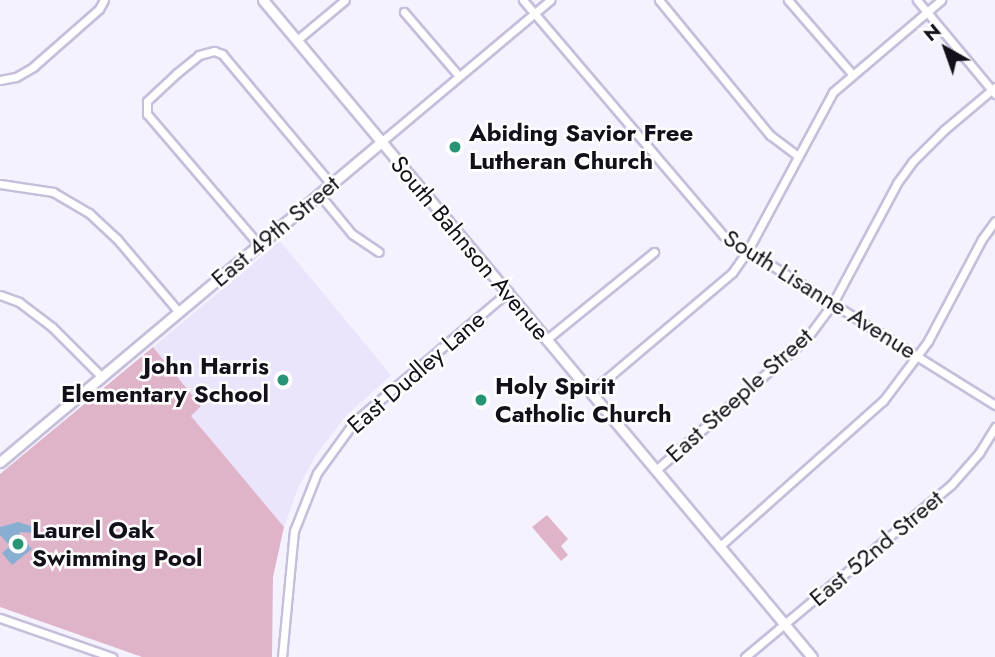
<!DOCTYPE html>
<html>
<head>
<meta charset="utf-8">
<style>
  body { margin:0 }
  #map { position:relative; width:995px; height:657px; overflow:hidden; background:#f5f2ff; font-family:Jost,sans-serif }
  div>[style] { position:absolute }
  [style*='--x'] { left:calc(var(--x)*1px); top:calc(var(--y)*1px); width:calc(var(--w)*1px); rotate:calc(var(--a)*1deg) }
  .built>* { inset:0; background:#ebe5fc }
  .green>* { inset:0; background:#e0b4c8 }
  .water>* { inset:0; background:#88afd2 }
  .roads { filter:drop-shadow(2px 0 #c6bedb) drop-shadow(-2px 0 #c6bedb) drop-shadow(0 2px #c6bedb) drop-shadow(0 -2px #c6bedb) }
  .minor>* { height:7px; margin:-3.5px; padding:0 3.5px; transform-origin:3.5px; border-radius:3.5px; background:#fff }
  .tertiary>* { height:9px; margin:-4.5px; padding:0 4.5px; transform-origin:4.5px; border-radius:4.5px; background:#fff }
  .dots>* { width:19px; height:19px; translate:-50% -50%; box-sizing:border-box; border:4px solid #fff; border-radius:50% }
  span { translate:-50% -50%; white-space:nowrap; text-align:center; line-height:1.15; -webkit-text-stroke:5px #fff; paint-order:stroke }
  .poi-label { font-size:24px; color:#13101a; font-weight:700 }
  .left { translate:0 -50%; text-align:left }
  .right { translate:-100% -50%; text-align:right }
  .street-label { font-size:24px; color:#13101a }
  .north { position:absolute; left:911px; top:14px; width:70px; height:70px; -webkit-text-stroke:5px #fff; paint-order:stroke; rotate:320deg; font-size:19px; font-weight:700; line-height:28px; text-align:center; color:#13101a }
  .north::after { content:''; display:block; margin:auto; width:24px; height:32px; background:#13101a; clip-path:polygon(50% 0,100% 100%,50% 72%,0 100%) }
</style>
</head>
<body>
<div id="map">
  <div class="built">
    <div style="clip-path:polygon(280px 241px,391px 375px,346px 416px,316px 455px,298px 488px,284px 527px,190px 416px,201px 406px,153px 347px)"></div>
  </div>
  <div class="green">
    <div style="clip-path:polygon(153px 347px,201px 406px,191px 416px,284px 527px,273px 577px,272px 657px,142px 657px,0 607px,0 474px)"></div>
    <div style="clip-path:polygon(547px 515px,568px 539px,561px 546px,568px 555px,561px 561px,532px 527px)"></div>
  </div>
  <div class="water">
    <div style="clip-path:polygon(18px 522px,34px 527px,43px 534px,37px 539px,33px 533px,20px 532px,19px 540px,25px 541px,32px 549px,12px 565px,2px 553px,10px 546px,0 535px,0 527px)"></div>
  </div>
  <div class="roads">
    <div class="minor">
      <div style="--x:523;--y:0;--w:309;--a:49.6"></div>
      <div style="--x:723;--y:235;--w:321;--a:32"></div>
      <div style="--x:659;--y:0;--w:175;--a:50.6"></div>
      <div style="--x:770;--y:135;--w:34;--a:37"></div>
      <div style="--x:788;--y:0;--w:98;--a:49.1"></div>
      <div style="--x:917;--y:0;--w:122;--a:50.3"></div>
      <div style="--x:404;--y:12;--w:84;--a:49.3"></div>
      <div style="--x:297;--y:40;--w:62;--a:-39.8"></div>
      <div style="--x:0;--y:80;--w:16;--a:-11"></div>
      <div style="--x:16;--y:77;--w:20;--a:-30"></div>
      <div style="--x:33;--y:67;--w:88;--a:-41.3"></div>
      <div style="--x:99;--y:9;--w:10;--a:-61"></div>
      <div style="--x:381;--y:142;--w:221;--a:-40"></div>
      <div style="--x:0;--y:184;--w:54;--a:8.6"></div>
      <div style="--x:53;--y:192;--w:42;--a:30.3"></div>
      <div style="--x:89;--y:213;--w:38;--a:43"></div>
      <div style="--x:117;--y:239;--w:96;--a:49.7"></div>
      <div style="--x:319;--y:194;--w:52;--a:50.5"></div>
      <div style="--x:352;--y:234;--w:32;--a:34"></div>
      <div style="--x:259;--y:245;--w:172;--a:-130.5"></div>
      <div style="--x:147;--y:114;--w:13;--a:-90"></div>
      <div style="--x:147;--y:101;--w:41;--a:-43"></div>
      <div style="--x:177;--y:73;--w:28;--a:-39"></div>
      <div style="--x:199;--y:55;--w:16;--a:-15"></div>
      <div style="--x:214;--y:51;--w:9;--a:21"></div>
      <div style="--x:222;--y:54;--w:170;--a:50"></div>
      <div style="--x:0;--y:295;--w:20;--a:20"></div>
      <div style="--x:19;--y:302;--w:41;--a:37.1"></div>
      <div style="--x:52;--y:327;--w:71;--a:45"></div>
      <div style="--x:547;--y:339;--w:138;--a:-39.1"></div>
      <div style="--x:591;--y:392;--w:185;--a:-40.2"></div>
      <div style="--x:732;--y:273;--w:28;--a:-55"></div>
      <div style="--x:748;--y:250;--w:179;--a:-61.7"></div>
      <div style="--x:833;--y:92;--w:142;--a:-40.4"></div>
      <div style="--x:656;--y:470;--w:201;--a:-41.2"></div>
      <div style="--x:807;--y:338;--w:44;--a:-53.4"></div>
      <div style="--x:833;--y:303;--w:136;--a:-61.9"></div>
      <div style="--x:897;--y:183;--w:26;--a:-54"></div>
      <div style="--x:912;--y:162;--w:45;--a:-45"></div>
      <div style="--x:944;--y:130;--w:67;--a:-40.1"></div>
      <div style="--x:720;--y:546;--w:218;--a:-41.7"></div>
      <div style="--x:883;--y:401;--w:75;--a:-53.1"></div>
      <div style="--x:928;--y:341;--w:115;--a:-62.1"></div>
      <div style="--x:982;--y:239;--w:22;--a:-54"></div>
      <div style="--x:0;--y:618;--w:119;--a:19.2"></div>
      <div style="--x:282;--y:657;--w:127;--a:-84.6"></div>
      <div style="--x:294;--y:531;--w:62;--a:-68.4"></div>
      <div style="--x:317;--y:473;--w:63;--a:-54"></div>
      <div style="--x:354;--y:422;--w:202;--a:-40.2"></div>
      <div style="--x:745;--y:657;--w:268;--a:-39.9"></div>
      <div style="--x:951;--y:485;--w:43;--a:-48.8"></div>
      <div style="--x:979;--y:453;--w:31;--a:-58"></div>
    </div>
    <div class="tertiary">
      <div style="--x:263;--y:0;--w:856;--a:50.12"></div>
      <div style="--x:0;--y:462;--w:498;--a:-40"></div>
    </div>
  </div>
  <div class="dots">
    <div style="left:455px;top:147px;background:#269475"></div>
    <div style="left:283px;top:380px;background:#269475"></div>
    <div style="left:481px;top:400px;background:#269475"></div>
    <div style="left:18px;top:544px;background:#269475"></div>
  </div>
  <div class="poi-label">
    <span class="left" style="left:469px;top:147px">Abiding Savior Free<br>Lutheran Church</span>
    <span class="right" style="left:269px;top:380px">John Harris<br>Elementary School</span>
    <span class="left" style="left:495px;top:400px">Holy Spirit<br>Catholic Church</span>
    <span class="left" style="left:32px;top:544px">Laurel Oak<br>Swimming Pool</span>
  </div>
  <div class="street-label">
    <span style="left:275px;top:231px;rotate:-40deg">East 49th Street</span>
    <span style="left:470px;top:248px;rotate:50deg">South Bahnson Avenue</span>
    <span style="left:820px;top:294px;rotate:32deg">South Lisanne Avenue</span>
    <span style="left:416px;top:372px;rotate:-41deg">East Dudley Lane</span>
    <span style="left:739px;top:395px;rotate:-42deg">East Steeple Street</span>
    <span style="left:876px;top:548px;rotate:-40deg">East 52nd Street</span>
  </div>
  <div class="north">N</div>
</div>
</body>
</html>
